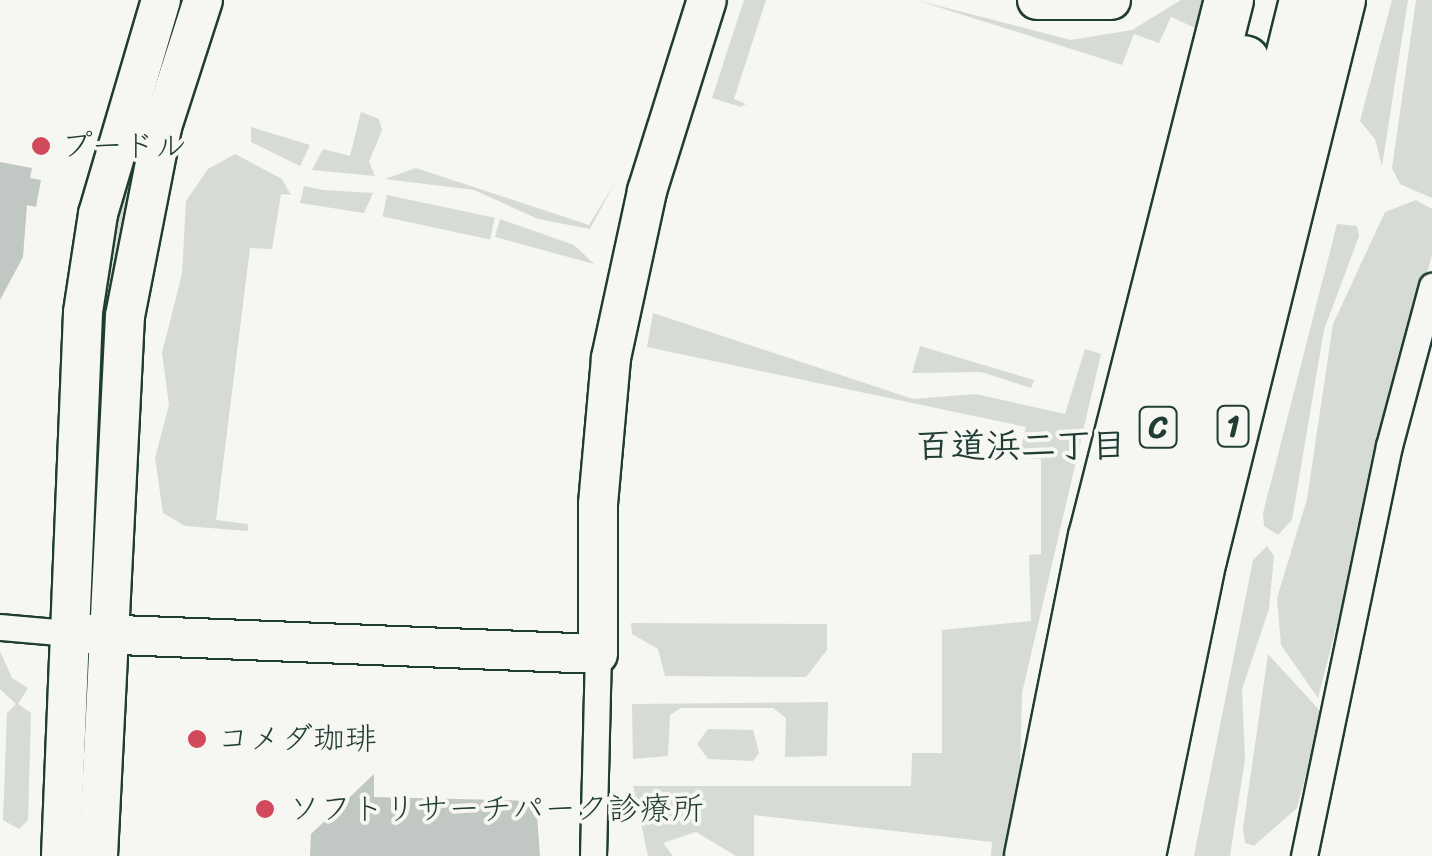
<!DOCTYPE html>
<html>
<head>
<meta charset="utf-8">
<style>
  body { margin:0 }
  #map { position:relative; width:1432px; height:856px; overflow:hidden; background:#f6f6f2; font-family:Sriracha,"Klee One",sans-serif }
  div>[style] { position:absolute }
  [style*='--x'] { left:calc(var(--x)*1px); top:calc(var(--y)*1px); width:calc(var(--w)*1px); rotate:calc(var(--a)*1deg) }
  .green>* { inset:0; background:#d6dbd6; transform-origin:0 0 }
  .building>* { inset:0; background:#c1c8c3 }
  .roads { filter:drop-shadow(2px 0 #1f3d34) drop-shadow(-2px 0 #1f3d34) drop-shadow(0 2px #1f3d34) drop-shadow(0 -2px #1f3d34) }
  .street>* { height:25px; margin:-12.5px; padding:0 12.5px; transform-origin:12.5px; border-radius:12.5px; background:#f6f6f2 }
  .secondary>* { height:38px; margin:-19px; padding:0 19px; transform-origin:19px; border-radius:19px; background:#f6f6f2 }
  .highway>* { height:48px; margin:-24px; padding:0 24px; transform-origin:24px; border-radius:24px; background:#f6f6f2 }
  .dots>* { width:28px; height:28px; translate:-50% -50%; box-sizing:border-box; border:5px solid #f6f6f2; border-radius:50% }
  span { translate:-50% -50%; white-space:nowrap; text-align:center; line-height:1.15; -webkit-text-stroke:8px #f6f6f2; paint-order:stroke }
  .shield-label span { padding:2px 8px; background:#f6f6f2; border:2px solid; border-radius:8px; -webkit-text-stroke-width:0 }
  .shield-label { font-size:30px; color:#1f3d34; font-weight:700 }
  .poi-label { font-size:32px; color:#1f3d34 }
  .left { translate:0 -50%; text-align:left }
  .neighbourhood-label { font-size:35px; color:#1f3d34; font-weight:700 }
</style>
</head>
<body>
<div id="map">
  <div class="green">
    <div style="clip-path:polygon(187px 0,124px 220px,97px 383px,115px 218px,164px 36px)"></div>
    <div style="clip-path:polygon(744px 0,766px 0,734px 99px,746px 104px,741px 107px,712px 98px)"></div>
    <div style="clip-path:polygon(916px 0,1071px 40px,1132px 30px,1181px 0,1216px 0,1202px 31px,1171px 17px,1159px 43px,1134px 34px,1122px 65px)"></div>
    <div style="clip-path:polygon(1392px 0,1408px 0,1382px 166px,1375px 139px,1360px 121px)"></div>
    <div style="clip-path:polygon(1416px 0,1432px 0,1432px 198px,1400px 184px,1392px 168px)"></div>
    <div style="clip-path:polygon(361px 112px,379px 119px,382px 130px,369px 162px,375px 176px,312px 170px,323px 149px,350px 156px)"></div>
    <div style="clip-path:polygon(251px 127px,310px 145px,300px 166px,251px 142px)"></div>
    <div style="clip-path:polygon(235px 154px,282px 179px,291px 195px,281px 194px,272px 249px,250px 248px,216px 520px,248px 524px,248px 531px,185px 526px,163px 513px,155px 458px,169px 405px,162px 353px,182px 274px,186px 201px,208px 169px)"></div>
    <div style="clip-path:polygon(416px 168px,589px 225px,614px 184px,590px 229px,538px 219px,474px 190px,385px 179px)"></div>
    <div style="clip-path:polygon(304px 186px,323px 190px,373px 193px,364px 213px,300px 203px)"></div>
    <div style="left:387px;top:195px;width:110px;height:22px;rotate:12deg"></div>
    <div style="clip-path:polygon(1416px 200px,1432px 209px,1432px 254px,1318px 698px,1281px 645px,1277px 598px,1307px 499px,1333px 324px,1385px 212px)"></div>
    <div style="clip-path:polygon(500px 219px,574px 245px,594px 264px,495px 237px)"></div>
    <div style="clip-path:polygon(1337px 224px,1357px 226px,1359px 236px,1324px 330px,1292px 520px,1278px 535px,1264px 526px,1263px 513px)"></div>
    <div style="clip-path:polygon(653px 313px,913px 399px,976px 394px,1065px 414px,1085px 349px,1101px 354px,1022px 693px,1018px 856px,991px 856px,992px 842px,754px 815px,754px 856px,736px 856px,696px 832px,663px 843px,673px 856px,648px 856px,633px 786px,911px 786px,912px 753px,942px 753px,942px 630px,1031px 621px,1029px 555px,1041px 554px,1041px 459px,1019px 458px,1026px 427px,647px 347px)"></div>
    <div style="clip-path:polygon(920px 346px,1034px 380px,1031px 388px,981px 372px,912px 373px)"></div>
    <div style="clip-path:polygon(1267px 546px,1274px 556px,1269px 609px,1242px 689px,1245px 759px,1230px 856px,1194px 856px,1253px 560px)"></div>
    <div style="clip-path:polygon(631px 623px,827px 624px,827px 650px,806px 677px,665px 676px,658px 649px,632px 634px)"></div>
    <div style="clip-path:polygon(0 651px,12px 678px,28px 688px,18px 704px,31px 713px,28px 820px,19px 829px,3px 820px,7px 713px,16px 704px,0 689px)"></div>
    <div style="clip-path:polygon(1268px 654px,1322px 713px,1297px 808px,1254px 846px,1245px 843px,1243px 828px)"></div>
    <div style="clip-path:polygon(828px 702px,827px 756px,785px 757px,786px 718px,773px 708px,681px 708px,670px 715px,668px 756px,633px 759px,632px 704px)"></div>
    <div style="clip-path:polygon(708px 729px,753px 730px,759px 753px,753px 761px,708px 759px,697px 744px)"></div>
  </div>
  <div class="building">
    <div style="clip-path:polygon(0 162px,32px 168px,30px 178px,41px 180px,36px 207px,27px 205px,23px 257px,0 300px)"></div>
    <div style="clip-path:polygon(374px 774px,374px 797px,536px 801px,540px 856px,310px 856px,311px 834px)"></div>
  </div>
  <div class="roads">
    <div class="street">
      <div style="--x:0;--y:627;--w:69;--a:5"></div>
      <div style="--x:593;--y:856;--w:202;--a:-88.6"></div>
      <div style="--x:1304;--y:856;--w:419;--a:-78.3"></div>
      <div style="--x:1389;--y:446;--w:166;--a:-75"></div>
    </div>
    <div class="secondary">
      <div style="--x:1037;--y:0;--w:74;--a:0"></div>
      <div style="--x:69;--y:633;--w:529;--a:2.27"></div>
      <div style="--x:598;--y:654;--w:150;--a:-90"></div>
      <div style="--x:598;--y:504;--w:147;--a:-84.9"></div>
      <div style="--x:611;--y:358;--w:171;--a:-77.8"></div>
      <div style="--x:647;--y:191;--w:200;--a:-72.6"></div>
      <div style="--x:61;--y:856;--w:544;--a:-87.68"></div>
      <div style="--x:83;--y:312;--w:99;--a:-81.3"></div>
      <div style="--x:98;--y:214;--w:223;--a:-73.6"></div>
      <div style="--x:98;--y:856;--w:541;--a:-87.14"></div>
      <div style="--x:125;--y:316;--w:193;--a:-78.9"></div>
      <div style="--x:162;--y:127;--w:133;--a:-72.1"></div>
    </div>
    <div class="highway">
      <div style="--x:1029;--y:856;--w:325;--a:-78.7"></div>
      <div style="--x:1093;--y:537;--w:554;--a:-75.79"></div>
      <div style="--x:1064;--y:856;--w:816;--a:-77.19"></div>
      <div style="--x:1104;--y:856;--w:310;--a:-78.1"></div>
      <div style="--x:1168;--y:553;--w:569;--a:-76.18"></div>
      <div style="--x:1141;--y:856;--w:302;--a:-78.4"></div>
      <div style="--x:1202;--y:560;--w:577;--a:-76.06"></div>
    </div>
  </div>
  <div class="dots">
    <div style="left:41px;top:146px;background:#d1495b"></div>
    <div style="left:197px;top:739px;background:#d1495b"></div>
    <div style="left:265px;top:809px;background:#d1495b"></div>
  </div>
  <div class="shield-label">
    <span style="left:1233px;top:426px">1</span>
    <span style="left:1158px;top:427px">C</span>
  </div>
  <div class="poi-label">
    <span class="left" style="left:61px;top:146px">プードル</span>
    <span class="left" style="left:217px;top:739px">コメダ珈琲</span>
    <span class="left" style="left:288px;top:809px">ソフトリサーチパーク診療所</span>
  </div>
  <div class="neighbourhood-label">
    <span style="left:1021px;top:445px">百道浜二丁目</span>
  </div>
</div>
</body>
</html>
